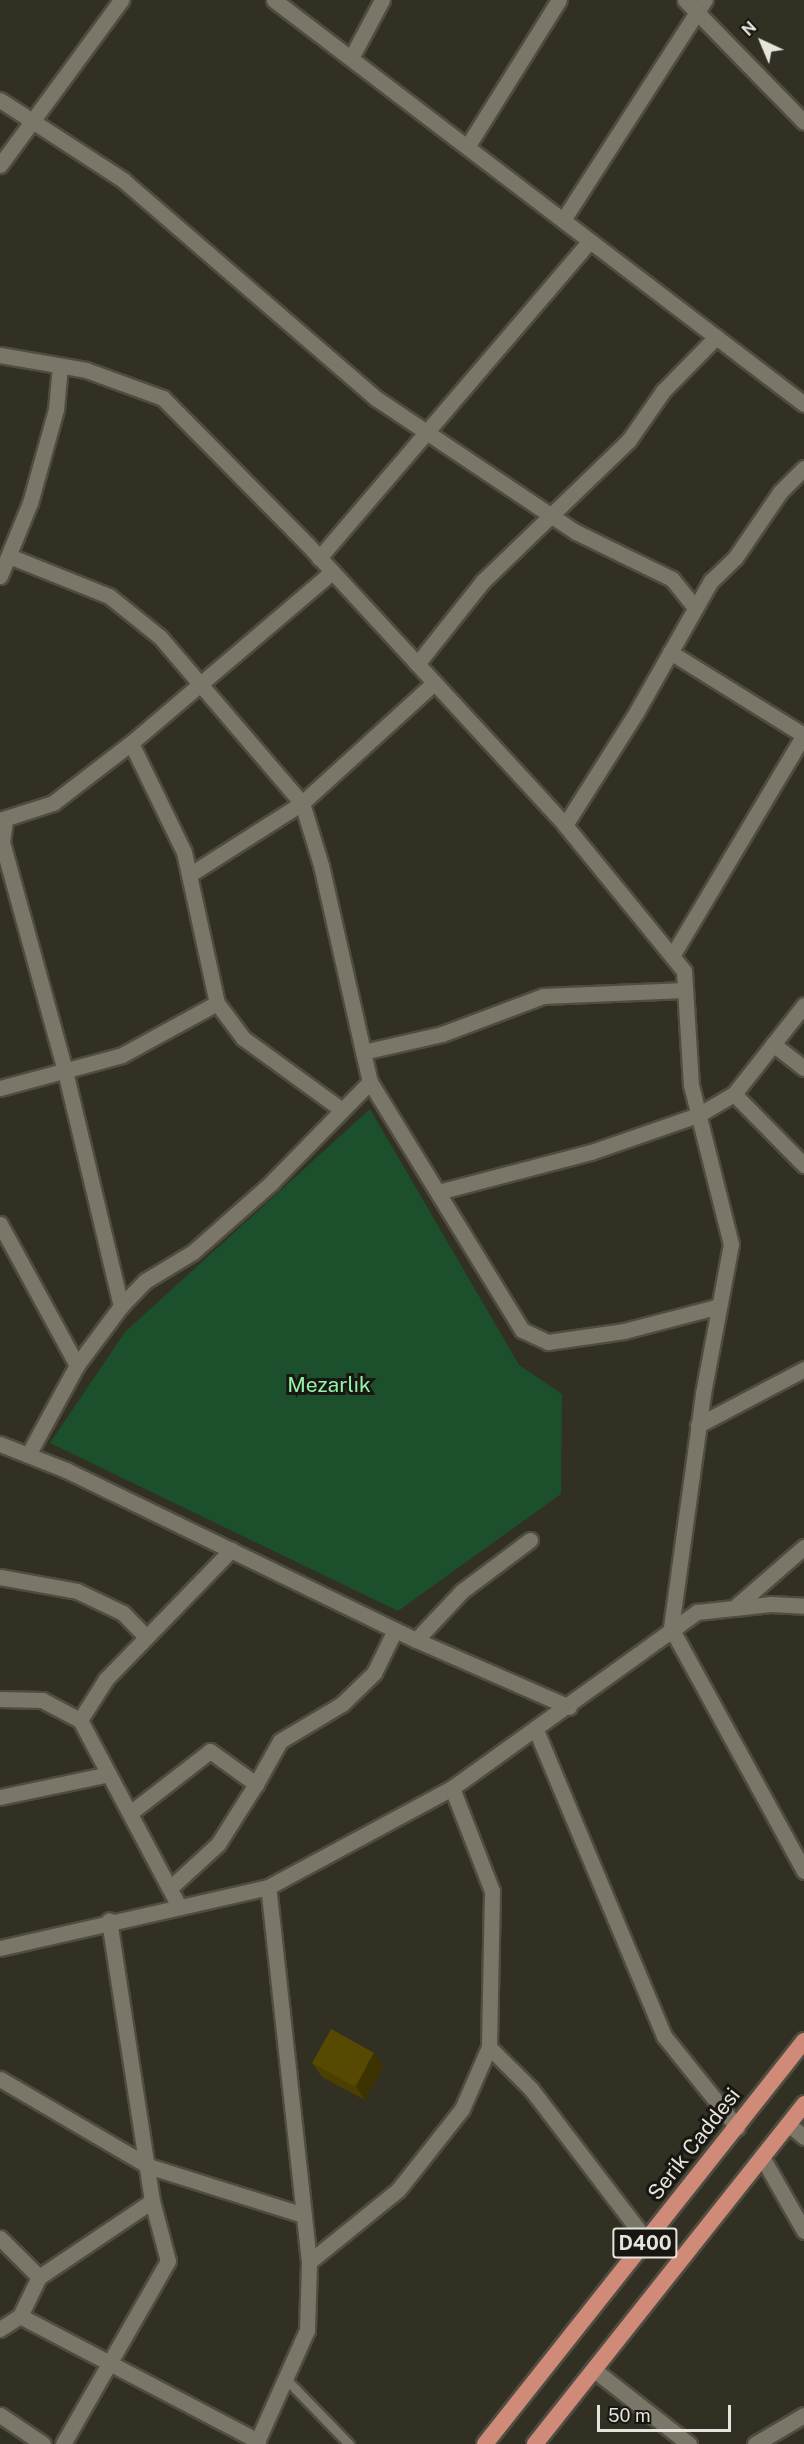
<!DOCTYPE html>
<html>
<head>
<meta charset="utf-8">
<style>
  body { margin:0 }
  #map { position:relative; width:804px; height:2444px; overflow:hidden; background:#322f23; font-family:"Public Sans",sans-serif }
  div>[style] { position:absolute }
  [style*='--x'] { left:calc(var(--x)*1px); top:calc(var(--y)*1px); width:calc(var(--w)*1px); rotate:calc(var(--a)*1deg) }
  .green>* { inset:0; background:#1c502c }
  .roads { filter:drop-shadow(2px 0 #4f4c41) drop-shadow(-2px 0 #4f4c41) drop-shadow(0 2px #4f4c41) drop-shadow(0 -2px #4f4c41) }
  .service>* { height:9px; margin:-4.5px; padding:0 4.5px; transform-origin:4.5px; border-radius:4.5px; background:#7a7668 }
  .minor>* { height:15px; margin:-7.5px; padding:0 7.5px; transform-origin:7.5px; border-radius:7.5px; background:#7a7668 }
  .trunk>* { height:16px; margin:-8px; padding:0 8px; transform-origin:8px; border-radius:8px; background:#d08b78 }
  .wall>* { inset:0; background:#4b3f01 }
  .shaded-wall>* { inset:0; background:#3d3301 }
  .building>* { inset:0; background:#574901; transform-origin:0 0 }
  span { translate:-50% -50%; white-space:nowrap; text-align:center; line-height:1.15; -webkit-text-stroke:6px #191712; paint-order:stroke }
  .shield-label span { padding:2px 4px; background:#191712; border:2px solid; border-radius:4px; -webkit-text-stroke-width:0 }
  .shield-label { font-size:20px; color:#e6e4dc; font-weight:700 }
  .park-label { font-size:21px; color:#93f1a9 }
  .street-label { font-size:21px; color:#e6e4dc }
  .north { position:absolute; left:732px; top:12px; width:60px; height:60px; -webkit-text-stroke:4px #191712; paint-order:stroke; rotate:316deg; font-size:16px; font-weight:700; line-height:24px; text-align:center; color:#e6e4dc }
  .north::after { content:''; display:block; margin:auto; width:21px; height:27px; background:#e6e4dc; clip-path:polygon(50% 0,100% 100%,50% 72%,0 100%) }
  .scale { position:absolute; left:597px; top:2405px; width:134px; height:27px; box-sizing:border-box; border:3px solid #e6e4dc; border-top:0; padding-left:8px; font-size:18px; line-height:21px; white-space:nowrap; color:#e6e4dc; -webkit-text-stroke:4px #191712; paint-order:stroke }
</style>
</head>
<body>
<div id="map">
  <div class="green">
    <div style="clip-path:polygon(370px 1109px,519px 1365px,562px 1394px,561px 1494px,398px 1611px,50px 1443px,125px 1332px)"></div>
  </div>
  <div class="roads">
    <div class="service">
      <div style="--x:285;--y:2378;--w:92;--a:45.9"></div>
    </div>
    <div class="minor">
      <div style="--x:274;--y:0;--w:666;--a:37.32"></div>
      <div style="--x:685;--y:0;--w:170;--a:45.7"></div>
      <div style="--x:351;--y:58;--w:66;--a:-61.9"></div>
      <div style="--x:0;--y:100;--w:147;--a:33"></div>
      <div style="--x:123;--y:180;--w:335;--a:40.8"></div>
      <div style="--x:377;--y:399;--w:239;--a:33.8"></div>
      <div style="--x:576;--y:532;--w:107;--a:26.1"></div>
      <div style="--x:672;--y:579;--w:35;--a:51"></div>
      <div style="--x:467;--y:147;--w:173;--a:-58"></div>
      <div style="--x:0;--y:165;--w:205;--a:-53.7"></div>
      <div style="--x:563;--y:220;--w:262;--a:-57.2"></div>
      <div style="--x:0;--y:355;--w:87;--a:9.9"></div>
      <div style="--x:86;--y:370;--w:82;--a:20"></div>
      <div style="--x:163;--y:398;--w:205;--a:45.4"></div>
      <div style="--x:307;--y:544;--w:381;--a:47.4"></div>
      <div style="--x:565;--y:825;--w:188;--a:50.8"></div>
      <div style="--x:684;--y:971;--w:114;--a:86.5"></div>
      <div style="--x:691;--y:1085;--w:164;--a:75.9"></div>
      <div style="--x:731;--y:1244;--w:153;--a:100.6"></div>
      <div style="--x:703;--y:1394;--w:236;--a:97.8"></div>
      <div style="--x:671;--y:1628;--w:277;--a:61.3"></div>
      <div style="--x:9;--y:556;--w:108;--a:21.8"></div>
      <div style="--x:109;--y:596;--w:65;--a:38.8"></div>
      <div style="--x:160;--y:637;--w:218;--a:49.5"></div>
      <div style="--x:302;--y:803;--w:65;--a:73"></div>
      <div style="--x:321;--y:865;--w:222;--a:77.3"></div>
      <div style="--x:370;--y:1082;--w:291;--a:58.5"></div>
      <div style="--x:522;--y:1330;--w:29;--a:25"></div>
      <div style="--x:548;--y:1342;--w:77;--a:-8.2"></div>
      <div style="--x:624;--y:1331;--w:98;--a:-14.7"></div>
      <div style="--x:319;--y:558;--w:417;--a:-49.5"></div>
      <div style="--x:0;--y:576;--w:79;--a:-67.7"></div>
      <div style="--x:30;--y:503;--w:98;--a:-74.5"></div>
      <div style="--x:56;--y:409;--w:43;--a:-84.7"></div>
      <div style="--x:670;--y:652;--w:158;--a:31.8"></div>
      <div style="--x:417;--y:664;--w:106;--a:-51.5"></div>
      <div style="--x:483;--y:581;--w:203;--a:-44"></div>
      <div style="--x:629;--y:440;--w:60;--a:-55.2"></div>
      <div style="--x:663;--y:391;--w:76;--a:-45.5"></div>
      <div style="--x:131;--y:743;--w:121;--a:64.1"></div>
      <div style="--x:184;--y:852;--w:155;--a:77.7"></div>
      <div style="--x:217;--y:1003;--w:44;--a:53.4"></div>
      <div style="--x:243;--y:1038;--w:122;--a:36"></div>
      <div style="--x:0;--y:820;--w:56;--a:-17.8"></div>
      <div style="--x:53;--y:803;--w:98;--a:-37.6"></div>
      <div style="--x:131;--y:743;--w:264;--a:-40.4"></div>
      <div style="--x:5;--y:821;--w:21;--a:98"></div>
      <div style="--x:2;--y:842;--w:238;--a:74.6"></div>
      <div style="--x:65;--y:1071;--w:242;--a:76.6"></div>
      <div style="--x:565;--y:825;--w:135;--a:-57.7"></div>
      <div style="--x:637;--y:711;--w:150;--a:-60.4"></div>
      <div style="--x:711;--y:581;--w:33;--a:-44"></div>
      <div style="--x:735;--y:558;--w:80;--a:-55.7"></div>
      <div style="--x:780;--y:492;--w:34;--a:-45"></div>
      <div style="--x:189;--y:875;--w:134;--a:-32.5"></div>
      <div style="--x:302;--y:803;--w:178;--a:-42.3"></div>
      <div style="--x:672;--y:956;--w:257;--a:-59.2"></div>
      <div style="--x:773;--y:1044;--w:39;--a:38"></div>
      <div style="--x:363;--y:1052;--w:81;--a:-12.8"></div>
      <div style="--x:442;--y:1034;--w:108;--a:-20.6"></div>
      <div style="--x:543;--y:996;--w:142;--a:-2.4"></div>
      <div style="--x:0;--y:1088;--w:126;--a:-15.1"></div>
      <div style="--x:122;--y:1055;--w:108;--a:-28.7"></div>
      <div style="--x:734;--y:1094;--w:100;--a:45.4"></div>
      <div style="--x:438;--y:1192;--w:158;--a:-14.7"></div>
      <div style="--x:591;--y:1152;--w:113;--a:-19.1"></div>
      <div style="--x:698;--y:1115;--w:42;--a:-30.3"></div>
      <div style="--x:734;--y:1094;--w:113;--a:-51.8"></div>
      <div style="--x:0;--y:1224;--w:161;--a:61.4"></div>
      <div style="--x:698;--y:1425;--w:120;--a:-27.8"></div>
      <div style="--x:0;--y:1444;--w:71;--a:21.5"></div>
      <div style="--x:66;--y:1470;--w:389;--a:25.9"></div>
      <div style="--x:416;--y:1640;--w:167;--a:23.6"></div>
      <div style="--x:28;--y:1455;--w:102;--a:-61.4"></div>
      <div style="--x:77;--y:1365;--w:74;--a:-53.3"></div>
      <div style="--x:121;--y:1306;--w:35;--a:-46"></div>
      <div style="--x:145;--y:1281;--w:56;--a:-31.1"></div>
      <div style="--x:193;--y:1252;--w:106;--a:-41.5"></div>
      <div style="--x:272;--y:1182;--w:140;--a:-45.6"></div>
      <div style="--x:0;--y:1577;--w:78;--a:10.3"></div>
      <div style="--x:77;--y:1591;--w:51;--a:25.6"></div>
      <div style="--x:123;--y:1613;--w:33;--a:46"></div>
      <div style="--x:734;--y:1608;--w:93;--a:-41.1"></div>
      <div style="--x:416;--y:1640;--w:67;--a:-46.8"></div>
      <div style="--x:462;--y:1591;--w:85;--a:-36.9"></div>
      <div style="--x:0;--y:1699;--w:42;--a:1.4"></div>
      <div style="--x:42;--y:1700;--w:43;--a:27.8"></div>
      <div style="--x:80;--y:1720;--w:208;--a:62"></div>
      <div style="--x:80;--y:1720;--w:49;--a:-57.6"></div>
      <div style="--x:106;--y:1679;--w:180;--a:-45.9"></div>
      <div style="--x:536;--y:1730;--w:332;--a:67.3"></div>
      <div style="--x:664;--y:2036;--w:117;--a:51.3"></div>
      <div style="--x:0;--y:1797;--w:111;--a:-11.9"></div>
      <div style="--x:130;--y:1813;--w:101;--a:-37.8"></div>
      <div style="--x:210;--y:1751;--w:57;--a:35.7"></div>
      <div style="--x:256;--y:1784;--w:49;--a:-60.8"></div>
      <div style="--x:280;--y:1741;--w:72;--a:-30.8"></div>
      <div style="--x:342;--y:1704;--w:45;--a:-44.1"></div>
      <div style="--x:374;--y:1673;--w:48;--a:-64"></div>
      <div style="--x:170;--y:1888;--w:65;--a:-42.5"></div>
      <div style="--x:218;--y:1844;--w:71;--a:-57.7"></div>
      <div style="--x:0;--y:1948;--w:275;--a:-12.8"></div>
      <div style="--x:268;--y:1887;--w:209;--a:-28.3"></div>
      <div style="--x:452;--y:1788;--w:302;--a:-35.7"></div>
      <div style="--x:697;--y:1612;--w:74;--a:-6.2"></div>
      <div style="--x:771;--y:1604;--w:33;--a:3"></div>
      <div style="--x:489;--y:2047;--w:59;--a:45"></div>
      <div style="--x:531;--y:2089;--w:191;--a:52.7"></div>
      <div style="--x:0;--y:2079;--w:172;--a:30.4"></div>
      <div style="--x:148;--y:2166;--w:163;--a:17.5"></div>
      <div style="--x:788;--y:2124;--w:21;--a:39"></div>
      <div style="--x:762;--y:2157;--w:85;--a:60.4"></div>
      <div style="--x:0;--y:2238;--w:55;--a:45"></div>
      <div style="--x:39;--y:2277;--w:43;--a:116"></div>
      <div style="--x:20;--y:2316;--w:24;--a:147"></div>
      <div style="--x:309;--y:2262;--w:114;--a:-39"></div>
      <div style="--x:398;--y:2190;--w:103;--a:-51.7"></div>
      <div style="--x:462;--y:2109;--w:68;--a:-66.5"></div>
      <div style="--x:489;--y:2047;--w:156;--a:-88.9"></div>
      <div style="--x:492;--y:1891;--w:110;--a:-111.2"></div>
      <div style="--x:39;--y:2277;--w:136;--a:-33.9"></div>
      <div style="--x:20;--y:2316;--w:269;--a:27.7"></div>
      <div style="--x:593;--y:2369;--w:122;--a:38"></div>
      <div style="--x:0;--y:2415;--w:52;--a:34"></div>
      <div style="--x:63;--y:2444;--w:211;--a:-60.2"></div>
      <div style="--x:168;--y:2261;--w:62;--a:-104.9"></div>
      <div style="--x:152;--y:2201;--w:284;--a:-98.7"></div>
      <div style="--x:256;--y:2444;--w:125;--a:-65.9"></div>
      <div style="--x:307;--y:2330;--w:68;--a:-88.3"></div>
      <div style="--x:309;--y:2262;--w:377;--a:-96.2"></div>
      <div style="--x:755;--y:2444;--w:57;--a:-30.6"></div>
    </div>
    <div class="trunk">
      <div style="--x:485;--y:2444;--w:514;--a:-51.64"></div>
      <div style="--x:535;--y:2444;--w:434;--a:-51.6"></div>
    </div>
  </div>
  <div class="wall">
    <div style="clip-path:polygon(312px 2063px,383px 2066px,365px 2100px,322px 2077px)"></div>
  </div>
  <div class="shaded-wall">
    <div style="clip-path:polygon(374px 2053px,383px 2066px,365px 2100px,356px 2087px)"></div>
  </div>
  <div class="building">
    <div style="left:331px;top:2029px;width:49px;height:39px;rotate:29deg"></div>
  </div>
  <div class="shield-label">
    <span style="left:645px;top:2243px">D400</span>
  </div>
  <div class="park-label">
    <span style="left:329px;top:1385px">Mezarlık</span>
  </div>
  <div class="street-label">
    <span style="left:694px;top:2144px;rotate:-52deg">Serik Caddesi</span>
  </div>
  <div class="north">N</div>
  <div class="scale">50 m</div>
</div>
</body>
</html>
